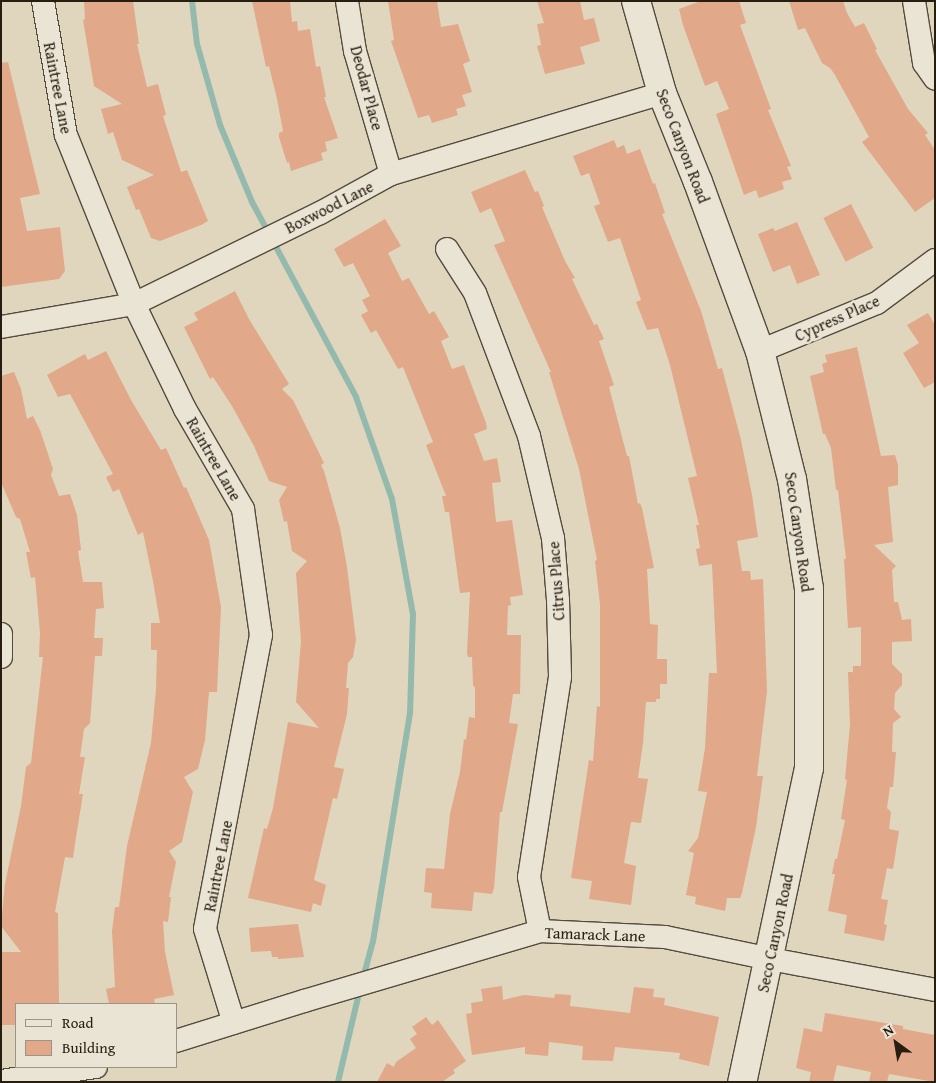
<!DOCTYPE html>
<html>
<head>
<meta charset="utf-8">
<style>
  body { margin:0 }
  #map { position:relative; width:936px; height:1083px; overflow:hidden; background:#dfd6bd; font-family:"Gentium Book Plus",serif }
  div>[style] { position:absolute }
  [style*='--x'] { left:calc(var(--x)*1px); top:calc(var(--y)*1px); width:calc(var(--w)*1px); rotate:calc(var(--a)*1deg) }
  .stream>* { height:6px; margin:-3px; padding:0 3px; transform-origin:3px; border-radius:3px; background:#94b9ad }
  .building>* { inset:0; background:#e1a889; transform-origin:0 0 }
  .roads { filter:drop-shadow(1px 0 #554b3c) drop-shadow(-1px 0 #554b3c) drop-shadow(0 1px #554b3c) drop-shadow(0 -1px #554b3c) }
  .street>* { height:22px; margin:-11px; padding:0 11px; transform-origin:11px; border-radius:11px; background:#eae4d4 }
  .secondary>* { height:28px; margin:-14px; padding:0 14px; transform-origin:14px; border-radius:14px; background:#eae4d4 }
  span { translate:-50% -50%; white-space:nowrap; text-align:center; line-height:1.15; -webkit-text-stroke:5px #eae4d4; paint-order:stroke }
  .street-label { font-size:16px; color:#271d11 }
  .frame { position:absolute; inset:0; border:2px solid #271d11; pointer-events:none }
  .legend { position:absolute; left:15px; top:1003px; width:162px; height:65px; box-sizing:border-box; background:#eae4d4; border:1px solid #9c9486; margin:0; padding:6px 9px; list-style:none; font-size:15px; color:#271d11 }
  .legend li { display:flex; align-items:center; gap:10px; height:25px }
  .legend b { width:25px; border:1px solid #9c9486 }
  .north { position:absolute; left:871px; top:1018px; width:50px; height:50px; -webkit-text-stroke:4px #eae4d4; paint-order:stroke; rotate:328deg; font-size:14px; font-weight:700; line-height:20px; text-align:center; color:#271d11 }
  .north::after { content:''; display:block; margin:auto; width:18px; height:22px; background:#271d11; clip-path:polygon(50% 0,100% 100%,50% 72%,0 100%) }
</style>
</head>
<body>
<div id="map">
  <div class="stream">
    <div style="--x:192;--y:1;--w:43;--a:83.4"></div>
    <div style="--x:197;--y:44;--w:84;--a:74.1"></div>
    <div style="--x:220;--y:125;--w:83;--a:67.4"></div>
    <div style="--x:252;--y:202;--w:221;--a:61.9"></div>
    <div style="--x:356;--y:397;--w:108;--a:70.6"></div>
    <div style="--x:392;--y:499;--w:117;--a:79.7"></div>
    <div style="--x:413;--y:614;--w:99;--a:91.7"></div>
    <div style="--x:410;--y:713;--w:231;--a:99.2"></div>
    <div style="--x:373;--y:941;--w:39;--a:105"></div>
    <div style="--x:338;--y:1082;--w:96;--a:-76.7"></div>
  </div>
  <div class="building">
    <div style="clip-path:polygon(84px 1px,133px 1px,139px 44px,137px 44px,147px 87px,158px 84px,166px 115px,163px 116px,181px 172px,187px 170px,208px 221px,201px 225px,160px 241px,151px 238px,139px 209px,136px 210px,127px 187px,154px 175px,122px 160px,113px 132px,108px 134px,101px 109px,122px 104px,94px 86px,83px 20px,85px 19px)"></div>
    <div style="clip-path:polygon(252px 1px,290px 1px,292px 22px,297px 21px,298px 31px,310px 29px,316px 67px,320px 66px,326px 97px,324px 97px,338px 138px,325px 142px,327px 151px,321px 153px,323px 160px,291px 171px,289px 162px,287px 163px,279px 137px,279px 133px,283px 131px,277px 99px,269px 66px,266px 67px)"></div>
    <div style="clip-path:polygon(388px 1px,437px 1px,441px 27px,458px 24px,470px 61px,463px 64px,472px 92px,462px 95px,466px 106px,456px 109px,458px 115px,432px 123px,429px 115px,418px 118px,391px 41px,394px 40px)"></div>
    <div style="clip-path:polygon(537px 1px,580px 1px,584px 20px,594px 18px,600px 41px,580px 47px,585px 64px,545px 74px,537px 46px,541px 45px,537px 24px,544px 23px)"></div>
    <div style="clip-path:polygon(701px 1px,739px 1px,746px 23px,740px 25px,771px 109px,768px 110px,791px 166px,787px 167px,792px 179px,782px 182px,784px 189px,759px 198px,756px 190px,744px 195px,716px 114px,729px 109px,717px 81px,705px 86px,683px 25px,679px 9px)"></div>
    <div style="clip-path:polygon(789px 1px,843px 1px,847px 13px,855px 27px,864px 23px,877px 49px,875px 50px,908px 109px,928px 133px,925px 135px,935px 150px,935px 198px,915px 212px,862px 142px,869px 137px,835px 75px,830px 68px,822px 63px,805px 28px,798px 30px)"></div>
    <div style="clip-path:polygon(8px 62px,40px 194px,20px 198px,27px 231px,60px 227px,65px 271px,59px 279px,1px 287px,1px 63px)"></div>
    <div style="clip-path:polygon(614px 140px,617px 148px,624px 145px,627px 154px,640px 149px,653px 184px,655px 183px,665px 213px,662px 214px,701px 311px,718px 369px,722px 368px,741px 440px,752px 495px,758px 537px,737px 541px,742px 571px,750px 571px,751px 580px,763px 579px,767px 691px,757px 776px,763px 776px,756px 827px,742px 893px,740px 898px,727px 898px,725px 911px,695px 904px,696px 897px,686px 895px,694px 853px,688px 851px,698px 838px,707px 792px,698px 791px,705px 748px,709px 673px,717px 673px,712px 564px,699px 566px,696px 549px,700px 548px,696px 525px,699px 525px,688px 478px,697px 476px,670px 365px,658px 328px,647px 330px,636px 302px,641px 300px,620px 238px,608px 242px,594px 206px,600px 204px,589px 173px,581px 176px,573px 156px)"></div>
    <div style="clip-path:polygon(525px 170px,535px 192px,538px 191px,544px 206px,542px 207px,565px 261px,575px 278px,572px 279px,594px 325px,597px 324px,604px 339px,599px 341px,614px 385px,609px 387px,627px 456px,629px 456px,638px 504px,640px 503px,642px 508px,654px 568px,647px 569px,650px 624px,658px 625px,657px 659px,667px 659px,667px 684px,660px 684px,660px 699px,656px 699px,656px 702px,646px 702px,643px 743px,638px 778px,648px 779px,641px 823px,631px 822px,624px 863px,636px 866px,631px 905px,589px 899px,592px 881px,571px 878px,589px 760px,593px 761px,597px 706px,600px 707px,600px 604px,595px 561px,597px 560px,579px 469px,549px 372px,551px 372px,494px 245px,505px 241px,491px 208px,480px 213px,471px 192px)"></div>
    <div style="left:851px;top:204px;width:49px;height:31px;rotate:63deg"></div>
    <div style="clip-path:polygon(385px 219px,401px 246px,388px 253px,402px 281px,409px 278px,429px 314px,434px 311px,449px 337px,441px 341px,452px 369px,464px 365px,486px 423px,487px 429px,474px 434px,484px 461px,497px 458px,501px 482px,492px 483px,496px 522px,512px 520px,523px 595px,510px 597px,511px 605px,508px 606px,507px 635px,521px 635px,520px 694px,513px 694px,509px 723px,518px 724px,502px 812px,500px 812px,494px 888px,492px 894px,474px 892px,472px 911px,431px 908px,432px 893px,424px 892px,426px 868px,444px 869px,450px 814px,460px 772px,464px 739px,466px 740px,469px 717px,475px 718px,475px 688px,473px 685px,472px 657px,468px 657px,467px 653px,470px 592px,460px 593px,449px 512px,445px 512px,442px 496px,446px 496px,426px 445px,433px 442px,403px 367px,398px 369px,376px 330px,371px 333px,361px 315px,368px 311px,362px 300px,370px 296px,353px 263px,344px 267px,334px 249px)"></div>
    <div style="clip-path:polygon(797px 222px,820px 275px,797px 284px,790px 265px,773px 272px,758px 234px,773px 228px,775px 231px)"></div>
    <div style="clip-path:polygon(235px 291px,249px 319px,289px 384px,282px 389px,293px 400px,324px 463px,321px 465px,324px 471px,340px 528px,347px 567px,356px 640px,353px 657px,348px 663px,346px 688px,349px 688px,347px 714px,334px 767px,344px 769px,337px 799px,333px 798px,314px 880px,326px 885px,321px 906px,313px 903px,311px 912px,248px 898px,264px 828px,267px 829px,273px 808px,288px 722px,319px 728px,296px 702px,301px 641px,296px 573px,307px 561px,292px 551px,287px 521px,284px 522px,279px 500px,287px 487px,269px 481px,254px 446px,232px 406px,213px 377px,210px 379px,184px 327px,198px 320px,194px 313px)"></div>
    <div style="clip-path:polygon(928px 313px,935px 325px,935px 382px,924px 388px,903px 353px,919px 343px,907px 325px)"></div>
    <div style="clip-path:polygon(857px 347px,881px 456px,895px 455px,898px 465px,898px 485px,888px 487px,893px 542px,874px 545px,896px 566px,892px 570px,894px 602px,898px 602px,902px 620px,911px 619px,912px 641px,892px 642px,892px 664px,902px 674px,902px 685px,895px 693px,894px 709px,901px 717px,893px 723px,892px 752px,896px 752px,893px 787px,890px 787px,887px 808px,891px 812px,889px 829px,899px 831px,893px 869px,887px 868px,881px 899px,888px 900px,884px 924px,887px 925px,884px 941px,844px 933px,847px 915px,828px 911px,835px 874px,832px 874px,835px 859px,837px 859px,845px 820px,841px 819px,847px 780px,845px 779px,850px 725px,848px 672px,853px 672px,853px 666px,861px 666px,861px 627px,848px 628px,844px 559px,846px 559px,838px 490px,836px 490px,831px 448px,825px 434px,823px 434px,810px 376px,824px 372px,822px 364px,827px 362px,825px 355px)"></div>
    <div style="clip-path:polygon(106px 351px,131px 400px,161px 450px,166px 448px,184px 488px,186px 487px,209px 540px,221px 607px,217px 692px,209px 692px,205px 740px,198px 769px,184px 777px,193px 792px,182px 842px,169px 851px,176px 862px,169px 897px,171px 897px,168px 922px,163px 921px,165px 952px,174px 995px,154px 999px,155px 1004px,109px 1004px,106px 989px,115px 987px,112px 931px,115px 907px,119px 907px,127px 846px,151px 743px,156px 689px,157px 650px,151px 650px,151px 623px,160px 623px,153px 581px,143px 532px,138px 535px,119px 489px,113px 492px,106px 477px,113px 474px,70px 394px,58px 397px,47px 375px,85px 354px,88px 360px)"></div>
    <div style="clip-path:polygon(14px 372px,21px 389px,27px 419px,33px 416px,40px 430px,53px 469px,51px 475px,59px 496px,70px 494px,77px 515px,81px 550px,78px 551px,83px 582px,102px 582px,104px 608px,96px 609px,94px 638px,103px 638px,102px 656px,95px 656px,90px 723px,84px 729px,80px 757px,85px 757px,79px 794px,83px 794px,76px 837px,73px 858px,65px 857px,55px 912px,58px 913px,59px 1004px,16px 1004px,16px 1025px,1px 1025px,1px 952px,21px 952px,1px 926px,5px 884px,21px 806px,26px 767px,31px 763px,43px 657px,39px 657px,40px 633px,35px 577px,31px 578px,26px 552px,30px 552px,20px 519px,16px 517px,1px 482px,1px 376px)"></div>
    <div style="clip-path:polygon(298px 924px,304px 957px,278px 959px,278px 957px,272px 957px,271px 951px,251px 952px,249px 928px)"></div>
    <div style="clip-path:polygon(502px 986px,503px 1000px,524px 995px,554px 998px,555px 994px,571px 995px,570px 1006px,630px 1013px,634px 987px,654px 989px,653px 997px,665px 998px,664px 1005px,719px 1017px,709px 1066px,679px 1059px,680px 1053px,615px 1047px,613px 1061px,582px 1060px,583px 1046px,549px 1042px,548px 1056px,525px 1054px,525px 1047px,472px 1055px,466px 1014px,472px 1013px,471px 1003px,483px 1001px,481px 989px)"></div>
    <div style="clip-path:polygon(825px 1013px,903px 1026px,903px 1029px,935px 1035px,935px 1082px,889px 1074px,887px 1082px,869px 1082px,871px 1072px,837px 1065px,833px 1082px,809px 1082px,811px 1072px,796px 1068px,804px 1028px,822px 1032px)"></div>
    <div style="clip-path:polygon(426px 1017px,432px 1025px,438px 1020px,466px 1061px,453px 1070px,455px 1073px,442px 1082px,377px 1082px,387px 1063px,394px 1067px,396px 1062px,416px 1048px,410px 1039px,417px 1034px,412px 1027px)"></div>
  </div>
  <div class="roads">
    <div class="street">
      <div style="--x:43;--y:1;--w:136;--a:80.3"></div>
      <div style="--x:66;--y:135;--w:182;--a:68.1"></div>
      <div style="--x:134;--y:304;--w:117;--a:64.1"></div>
      <div style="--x:185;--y:409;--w:116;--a:59.9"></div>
      <div style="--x:243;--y:509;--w:127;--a:81.9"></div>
      <div style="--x:261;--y:635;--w:299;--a:100.8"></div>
      <div style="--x:205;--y:929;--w:98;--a:72.9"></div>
      <div style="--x:347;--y:1;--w:51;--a:80.9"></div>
      <div style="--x:355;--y:51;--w:128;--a:73.7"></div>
      <div style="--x:914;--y:1;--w:63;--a:80.8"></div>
      <div style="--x:924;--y:63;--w:19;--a:55"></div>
      <div style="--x:447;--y:249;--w:52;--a:57.5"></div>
      <div style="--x:475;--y:293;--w:153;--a:69.3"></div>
      <div style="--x:529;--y:436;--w:105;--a:76.8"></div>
      <div style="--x:553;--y:538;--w:62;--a:85.4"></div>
      <div style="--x:558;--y:600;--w:77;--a:88.5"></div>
      <div style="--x:560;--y:677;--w:202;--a:98.8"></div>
      <div style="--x:529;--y:877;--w:55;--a:78.5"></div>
      <div style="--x:1;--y:327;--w:135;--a:-9.8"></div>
      <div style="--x:134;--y:304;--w:207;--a:-26.1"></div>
      <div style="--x:320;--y:213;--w:81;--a:-28.8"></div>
      <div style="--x:391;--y:174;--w:283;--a:-16.6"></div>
      <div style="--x:760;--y:351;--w:126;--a:-22.3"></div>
      <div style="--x:877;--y:303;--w:72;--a:-36.6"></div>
      <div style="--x:1;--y:634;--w:23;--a:90"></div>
      <div style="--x:176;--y:1041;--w:134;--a:-17.4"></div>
      <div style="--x:304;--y:1001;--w:246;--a:-16.5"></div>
      <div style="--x:540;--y:931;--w:125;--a:2.7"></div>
      <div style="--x:665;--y:937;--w:107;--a:11.8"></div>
      <div style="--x:770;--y:959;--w:168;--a:10.6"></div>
      <div style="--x:1;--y:1081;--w:96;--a:-8.4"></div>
    </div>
    <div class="secondary">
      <div style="--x:636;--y:1;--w:96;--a:74.2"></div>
      <div style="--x:662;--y:93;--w:96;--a:68"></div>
      <div style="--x:698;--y:182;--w:180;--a:69.9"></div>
      <div style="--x:760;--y:351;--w:132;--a:76"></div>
      <div style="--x:792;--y:479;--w:111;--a:81.2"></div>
      <div style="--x:809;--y:589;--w:179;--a:90"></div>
      <div style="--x:809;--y:768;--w:321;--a:102"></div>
    </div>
  </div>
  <div class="street-label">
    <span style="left:58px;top:88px;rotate:79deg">Raintree Lane</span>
    <span style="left:367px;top:88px;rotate:75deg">Deodar Place</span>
    <span style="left:683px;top:146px;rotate:69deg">Seco Canyon Road</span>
    <span style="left:329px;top:207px;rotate:-27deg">Boxwood Lane</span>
    <span style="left:837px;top:318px;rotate:-24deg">Cypress Place</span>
    <span style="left:214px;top:459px;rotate:60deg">Raintree Lane</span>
    <span style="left:799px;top:532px;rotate:82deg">Seco Canyon Road</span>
    <span style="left:556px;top:581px;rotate:-94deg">Citrus Place</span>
    <span style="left:218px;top:866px;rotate:-79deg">Raintree Lane</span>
    <span style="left:775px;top:933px;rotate:-78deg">Seco Canyon Road</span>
    <span style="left:595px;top:934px;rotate:2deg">Tamarack Lane</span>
  </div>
  <div class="frame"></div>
  <ul class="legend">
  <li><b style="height:6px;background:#eae4d4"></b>Road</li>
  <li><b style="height:14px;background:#e1a889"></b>Building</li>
  </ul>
  <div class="north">N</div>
</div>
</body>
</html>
